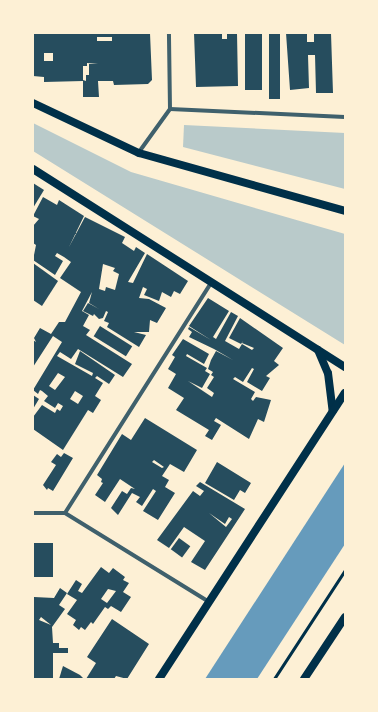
<!DOCTYPE html>
<html>
<head>
<meta charset="utf-8">
<style>
  body { margin:0 }
  #map { position:relative; width:378px; height:712px; overflow:hidden; background:#fdf0d5; font-family:Commissioner,sans-serif }
  div>[style] { position:absolute }
  [style*='--x'] { left:calc(var(--x)*1px); top:calc(var(--y)*1px); width:calc(var(--w)*1px); rotate:calc(var(--a)*1deg) }
  .green>* { inset:0; background:#b9caca }
  .water>* { inset:0; background:#669bbc }
  .building>* { inset:0; background:#264d5e; transform-origin:0 0 }
  .path>* { height:2.5px; margin:-1.25px; padding:0 1.25px; transform-origin:1.25px; border-radius:1.25px; background:#003049 }
  .minor>* { height:4px; margin:-2px; padding:0 2px; transform-origin:2px; border-radius:2px; background:#3f606c }
  .secondary>* { height:8px; margin:-4px; padding:0 4px; transform-origin:4px; border-radius:4px; background:#003049 }
  span { translate:-50% -50%; white-space:nowrap; text-align:center; line-height:1.15; -webkit-text-stroke:3px #fdf0d5; paint-order:stroke }
  .frame { position:absolute; inset:0; border:34px solid #fdf0d5; pointer-events:none }
</style>
</head>
<body>
<div id="map">
  <div class="green">
    <div style="clip-path:polygon(33px 123px,131px 172px,345px 234px,345px 345px,33px 151px)"></div>
    <div style="clip-path:polygon(184px 125px,345px 133px,345px 189px,183px 147px)"></div>
  </div>
  <div class="water">
    <div style="clip-path:polygon(345px 463px,345px 544px,257px 679px,205px 679px)"></div>
  </div>
  <div class="building">
    <div style="clip-path:polygon(evenodd,33px 33px,150px 33px,152px 80px,148px 84px,114px 85px,113px 81px,98px 81px,99px 97px,83px 97px,83px 81px,44px 82px,44px 77px,33px 76px,33px 33px,97px 37px,112px 37px,112px 41px,97px 41px,97px 37px,33px 33px,44px 53px,53px 53px,53px 61px,44px 61px,44px 53px,33px 33px,87px 63px,98px 64px,89px 64px,89px 75px,86px 75px,86px 81px,83px 80px,83px 66px,87px 66px,87px 63px)"></div>
    <div style="clip-path:polygon(194px 33px,222px 33px,222px 39px,227px 39px,227px 33px,237px 33px,238px 86px,196px 87px)"></div>
    <div style="left:245px;top:33px;width:17px;height:57px"></div>
    <div style="left:269px;top:33px;width:11px;height:66px"></div>
    <div style="clip-path:polygon(286px 33px,307px 33px,307px 42px,314px 42px,314px 33px,331px 33px,333px 93px,316px 93px,315px 55px,308px 55px,309px 88px,290px 90px)"></div>
    <div style="clip-path:polygon(33px 183px,44px 190px,33px 208px)"></div>
    <div style="clip-path:polygon(evenodd,43px 197px,57px 205px,59px 200px,84px 216px,69px 247px,85px 217px,125px 237px,122px 243px,134px 251px,136px 247px,145px 253px,128px 282px,133px 283px,147px 254px,188px 281px,180px 294px,174px 291px,171px 297px,162px 292px,159px 301px,144px 295px,147px 289px,143px 287px,139px 298px,149px 299px,166px 308px,157px 323px,150px 320px,149px 332px,134px 332px,146px 335px,139px 347px,107px 327px,109px 323px,104px 321px,108px 312px,106px 311px,103px 318px,99px 319px,94px 314px,93px 316px,83px 311px,88px 303px,99px 309px,89px 303px,92px 292px,82px 311px,89px 315px,83px 326px,90px 330px,86px 335px,132px 364px,123px 377px,78px 349px,71px 359px,60px 352px,57px 356px,92px 376px,93px 373px,75px 364px,80px 351px,115px 375px,109px 384px,97px 376px,95px 378px,103px 383px,95px 396px,101px 400px,93px 413px,88px 410px,63px 450px,33px 429px,33px 417px,42px 405px,55px 413px,57px 409px,60px 411px,63px 406px,58px 403px,55px 408px,44px 401px,48px 396px,42px 391px,40px 390px,38px 394px,33px 390px,62px 342px,53px 336px,33px 367px,33px 340px,36px 342px,34px 338px,40px 328px,51px 334px,59px 322px,65px 322px,81px 292px,60px 278px,71px 262px,64px 257px,57px 253px,55px 256px,63px 261px,55px 275px,33px 260px,36px 245px,33px 243px,33px 226px,39px 219px,33px 216px,43px 197px,103px 264px,115px 268px,113px 271px,119px 274px,115px 290px,106px 287px,105px 291px,99px 289px,103px 264px,43px 197px,58px 373px,65px 377px,55px 390px,49px 386px,58px 373px,43px 197px,75px 391px,83px 396px,78px 404px,70px 399px,75px 391px)"></div>
    <div style="clip-path:polygon(33px 263px,58px 281px,42px 306px,33px 300px)"></div>
    <div style="clip-path:polygon(208px 298px,229px 311px,213px 337px,216px 339px,231px 312px,238px 316px,225px 341px,239px 349px,242px 344px,252px 350px,254px 348px,242px 343px,243px 341px,241px 344px,229px 338px,240px 318px,283px 348px,274px 361px,279px 365px,266px 376px,270px 378px,262px 391px,247px 382px,254px 369px,252px 368px,243px 382px,235px 377px,233px 379px,255px 392px,251px 399px,253px 401px,256px 397px,271px 400px,264px 422px,258px 419px,249px 439px,216px 418px,214px 421px,221px 425px,212px 440px,205px 436px,209px 430px,176px 410px,184px 398px,168px 388px,176px 374px,168px 369px,175px 357px,172px 355px,183px 339px,209px 354px,204px 364px,187px 354px,186px 356px,207px 368px,205px 371px,210px 374px,202px 388px,188px 381px,212px 397px,214px 393px,207px 388px,214px 377px,211px 375px,213px 372px,208px 369px,211px 360px,216px 351px,233px 360px,214px 349px,189px 337px,192px 332px,188px 329px,189px 327px,211px 340px,189px 326px)"></div>
    <div style="left:100px;top:326px;width:38px;height:12px;rotate:32deg"></div>
    <div style="clip-path:polygon(33px 395px,39px 399px,33px 409px)"></div>
    <div style="clip-path:polygon(evenodd,145px 418px,197px 450px,184px 472px,170px 464px,162px 476px,169px 480px,165px 487px,175px 493px,158px 520px,143px 511px,156px 491px,153px 489px,142px 506px,136px 502px,140px 497px,132px 493px,118px 515px,111px 508px,122px 491px,127px 494px,131px 488px,135px 489px,120px 479px,105px 502px,95px 495px,103px 483px,101px 482px,102px 479px,97px 475px,122px 434px,131px 440px,145px 418px,154px 460px,164px 467px,162px 468px,152px 462px,154px 460px)"></div>
    <div style="clip-path:polygon(64px 453px,73px 458px,53px 491px,48px 488px,47px 490px,43px 485px,56px 465px,51px 462px,57px 454px,61px 457px)"></div>
    <div style="clip-path:polygon(217px 462px,251px 483px,245px 493px,240px 490px,234px 500px,205px 483px)"></div>
    <div style="clip-path:polygon(evenodd,200px 482px,245px 509px,205px 570px,191px 562px,205px 541px,184px 527px,169px 548px,157px 540px,193px 491px,200px 496px,204px 491px,196px 486px,200px 482px,209px 513px,225px 524px,229px 517px,232px 519px,226px 527px,209px 513px)"></div>
    <div style="left:179px;top:538px;width:14px;height:14px;rotate:36deg"></div>
    <div style="left:33px;top:543px;width:20px;height:34px"></div>
    <div style="clip-path:polygon(evenodd,101px 567px,109px 573px,113px 568px,125px 577px,123px 580px,129px 583px,123px 592px,131px 597px,121px 612px,111px 606px,108px 609px,105px 607px,93px 624px,91px 622px,85px 630px,81px 627px,79px 630px,73px 625px,76px 620px,67px 614px,77px 600px,67px 594px,76px 580px,82px 584px,78px 591px,82px 593px,101px 567px,108px 589px,116px 591px,107px 603px,101px 599px,108px 589px)"></div>
    <div style="clip-path:polygon(evenodd,60px 588px,67px 593px,59px 605px,65px 609px,52px 627px,53px 643px,59px 643px,59px 648px,68px 648px,68px 653px,53px 653px,53px 679px,33px 679px,34px 597px,54px 598px,60px 588px,41px 617px,51px 625px,39px 620px,41px 617px)"></div>
    <div style="clip-path:polygon(112px 619px,149px 644px,127px 679px,116px 676px,114px 679px,86px 679px,96px 663px,87px 657px)"></div>
    <div style="clip-path:polygon(63px 666px,80px 675px,84px 679px,59px 679px)"></div>
  </div>
  <div class="path">
    <div style="--x:274;--y:679;--w:130;--a:-56.9"></div>
  </div>
  <div class="minor">
    <div style="--x:170;--y:109;--w:175;--a:2.6"></div>
    <div style="--x:139;--y:152;--w:53;--a:-54.2"></div>
    <div style="--x:170;--y:109;--w:76;--a:-90.8"></div>
    <div style="--x:33;--y:513;--w:32;--a:0"></div>
    <div style="--x:65;--y:513;--w:169;--a:31.7"></div>
    <div style="--x:65;--y:513;--w:272;--a:-57.6"></div>
  </div>
  <div class="secondary">
    <div style="--x:33;--y:103;--w:117;--a:25.3"></div>
    <div style="--x:139;--y:153;--w:214;--a:15.7"></div>
    <div style="--x:33;--y:169;--w:370;--a:32.4"></div>
    <div style="--x:318;--y:350;--w:25;--a:67"></div>
    <div style="--x:328;--y:373;--w:38;--a:83"></div>
    <div style="--x:159;--y:679;--w:341;--a:-57"></div>
    <div style="--x:304;--y:679;--w:74;--a:-56.5"></div>
  </div>
  <div class="frame"></div>
</div>
</body>
</html>
